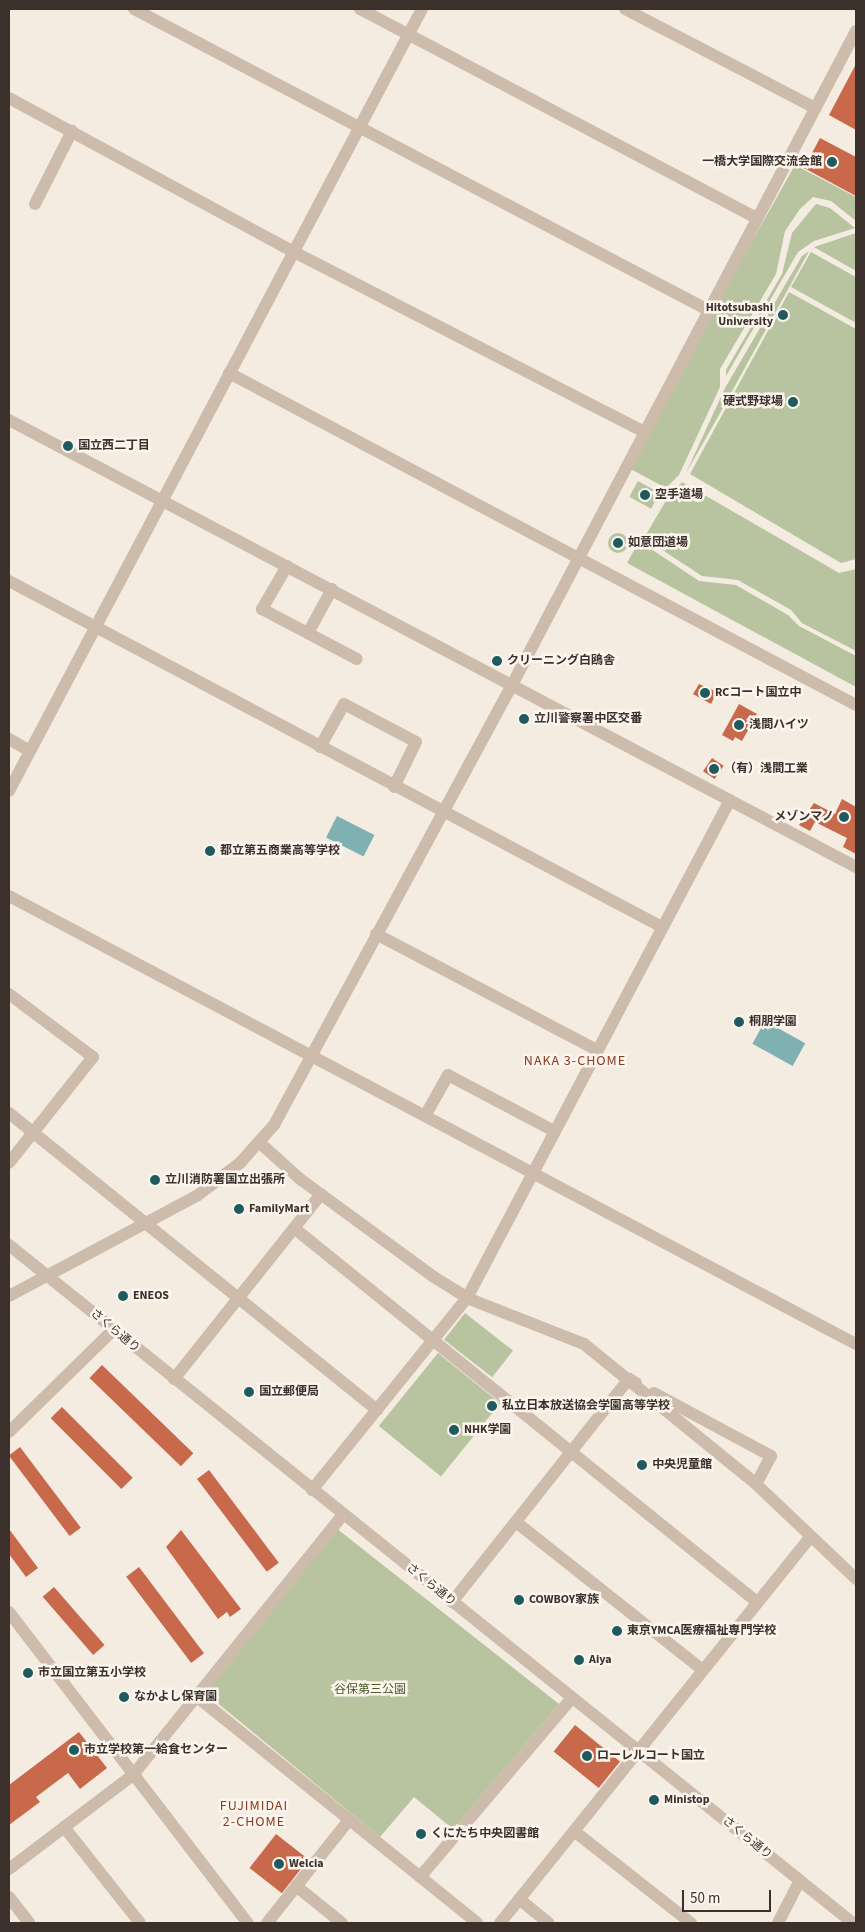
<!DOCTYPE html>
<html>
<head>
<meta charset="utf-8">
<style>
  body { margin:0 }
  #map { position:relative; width:865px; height:1932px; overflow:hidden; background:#f4ebe1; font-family:"Source Sans 3","Noto Sans JP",sans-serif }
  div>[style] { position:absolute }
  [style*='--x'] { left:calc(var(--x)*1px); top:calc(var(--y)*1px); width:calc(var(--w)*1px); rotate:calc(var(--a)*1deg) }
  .green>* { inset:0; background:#b8c4a0; transform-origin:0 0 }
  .round { border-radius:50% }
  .water>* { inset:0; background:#7fb0b2; transform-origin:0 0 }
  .building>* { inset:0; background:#c8694b; transform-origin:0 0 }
  .minor>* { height:12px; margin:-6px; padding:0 6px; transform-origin:6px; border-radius:6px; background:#cdbbac }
  .dots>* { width:14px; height:14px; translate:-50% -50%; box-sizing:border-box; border:2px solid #fbf5ee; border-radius:50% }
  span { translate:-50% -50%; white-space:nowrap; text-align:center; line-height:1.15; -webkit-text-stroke:5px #fbf5ee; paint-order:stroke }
  .poi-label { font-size:12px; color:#3b302b; font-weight:700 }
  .right { translate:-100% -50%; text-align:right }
  .left { translate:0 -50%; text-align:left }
  .street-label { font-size:12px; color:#3b302b }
  .park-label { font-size:12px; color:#4a5a2e }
  .neighbourhood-label { font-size:14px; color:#8c3b22; letter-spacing:1px }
  .frame { position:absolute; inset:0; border:10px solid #3b302b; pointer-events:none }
  .scale { position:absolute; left:682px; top:1890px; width:89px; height:22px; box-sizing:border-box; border:2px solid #3b302b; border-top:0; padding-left:6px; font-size:15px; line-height:18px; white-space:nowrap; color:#3b302b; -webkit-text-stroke:4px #fbf5ee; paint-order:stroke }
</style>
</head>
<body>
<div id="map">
  <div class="green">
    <div style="clip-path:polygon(795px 165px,856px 197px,856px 221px,831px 201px,813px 197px,800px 209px,785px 231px,776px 274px,720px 369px,720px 387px,679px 475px,666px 488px,625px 466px)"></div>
    <div style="clip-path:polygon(816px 204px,830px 208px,855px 228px,814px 241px,798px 252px,726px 376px,726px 370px,782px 274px,792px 233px)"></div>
    <div style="clip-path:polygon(856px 233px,856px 271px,814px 247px)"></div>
    <div style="clip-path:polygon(809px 251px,719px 415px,686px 473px,725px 388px,802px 256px)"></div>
    <div style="clip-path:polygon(811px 252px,856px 277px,856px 323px,791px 287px)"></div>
    <div style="clip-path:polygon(789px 292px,856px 329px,856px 559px,841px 563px,690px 474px)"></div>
    <div style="left:638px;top:481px;width:25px;height:18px;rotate:29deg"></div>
    <div style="clip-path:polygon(682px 482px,839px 573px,856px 569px,856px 651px,802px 623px,791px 610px,738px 580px,702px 576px,644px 538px,667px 499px)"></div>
    <div class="round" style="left:608px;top:533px;width:20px;height:20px"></div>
    <div style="clip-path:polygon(639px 541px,699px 581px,736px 585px,788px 615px,799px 626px,856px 656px,856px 687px,627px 563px)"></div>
    <div style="left:465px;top:1313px;width:61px;height:34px;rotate:38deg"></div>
    <div style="left:438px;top:1353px;width:80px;height:94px;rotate:39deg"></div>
    <div style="clip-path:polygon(336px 1528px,559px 1704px,453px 1829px,414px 1797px,380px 1837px,209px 1696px,211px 1686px)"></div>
  </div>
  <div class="water">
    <div style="left:337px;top:816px;width:42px;height:24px;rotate:27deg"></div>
    <div style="left:765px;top:1021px;width:46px;height:26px;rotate:29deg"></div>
  </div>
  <div class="building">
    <div style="clip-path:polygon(856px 64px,856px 130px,829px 115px)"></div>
    <div style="clip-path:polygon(820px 138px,856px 157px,856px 196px,804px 168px)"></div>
    <div style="clip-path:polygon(699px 684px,717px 692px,711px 704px,693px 694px)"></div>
    <div style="clip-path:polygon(739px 704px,757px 714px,742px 741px,735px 737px,733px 741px,722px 735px)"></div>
    <div style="left:712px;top:758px;width:14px;height:16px;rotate:34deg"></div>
    <div style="clip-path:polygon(842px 799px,856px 807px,856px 854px,843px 847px,847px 838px,815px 822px,810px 831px,799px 825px,814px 803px,835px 814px)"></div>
    <div style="left:102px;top:1365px;width:127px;height:18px;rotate:44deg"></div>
    <div style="left:62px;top:1407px;width:100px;height:16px;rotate:45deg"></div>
    <div style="left:20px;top:1447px;width:101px;height:14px;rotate:53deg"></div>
    <div style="left:209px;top:1470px;width:116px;height:15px;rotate:53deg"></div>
    <div style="clip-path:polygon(9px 1529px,38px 1568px,26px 1577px,9px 1554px)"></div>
    <div style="clip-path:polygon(181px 1530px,241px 1609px,230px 1617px,227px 1612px,218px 1619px,166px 1547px)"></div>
    <div style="left:139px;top:1567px;width:108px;height:16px;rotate:53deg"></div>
    <div style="left:54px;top:1587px;width:77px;height:15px;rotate:49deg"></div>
    <div style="left:575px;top:1725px;width:58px;height:34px;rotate:39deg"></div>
    <div style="clip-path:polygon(79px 1732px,107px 1768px,80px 1789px,68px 1773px,36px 1797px,40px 1802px,9px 1825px,9px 1785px)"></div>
    <div style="left:276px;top:1834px;width:41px;height:43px;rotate:38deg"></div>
  </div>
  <div class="minor">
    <div style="--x:134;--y:9;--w:648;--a:27.67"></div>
    <div style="--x:360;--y:9;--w:449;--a:27.8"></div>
    <div style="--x:625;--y:9;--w:214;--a:27.5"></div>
    <div style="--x:9;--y:98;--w:324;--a:28.4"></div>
    <div style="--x:294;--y:252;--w:392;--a:27.2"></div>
    <div style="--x:35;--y:204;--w:82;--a:-63.1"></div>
    <div style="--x:229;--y:373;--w:709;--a:27.9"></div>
    <div style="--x:9;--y:420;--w:958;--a:27.82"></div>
    <div style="--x:287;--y:566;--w:50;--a:120.2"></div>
    <div style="--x:262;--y:609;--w:107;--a:27.8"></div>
    <div style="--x:9;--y:581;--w:739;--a:27.92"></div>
    <div style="--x:308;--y:633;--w:50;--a:-61.4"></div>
    <div style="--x:9;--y:739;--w:24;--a:30"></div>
    <div style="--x:320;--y:747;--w:49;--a:-60.8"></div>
    <div style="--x:344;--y:704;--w:81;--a:27.8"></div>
    <div style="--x:416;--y:742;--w:50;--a:116.1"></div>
    <div style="--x:9;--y:791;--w:884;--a:-62.16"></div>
    <div style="--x:9;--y:896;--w:958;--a:27.88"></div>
    <div style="--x:376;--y:934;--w:250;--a:27.7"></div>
    <div style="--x:9;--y:994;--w:105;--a:36.9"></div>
    <div style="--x:93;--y:1057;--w:135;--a:128.4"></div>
    <div style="--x:9;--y:1113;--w:473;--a:38.9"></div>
    <div style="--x:425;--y:1116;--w:47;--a:-60.7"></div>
    <div style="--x:448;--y:1075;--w:120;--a:27.8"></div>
    <div style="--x:260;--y:1143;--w:54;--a:42"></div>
    <div style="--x:300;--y:1179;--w:166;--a:36.2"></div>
    <div style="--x:434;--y:1277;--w:39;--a:32"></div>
    <div style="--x:467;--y:1298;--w:126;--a:21.5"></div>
    <div style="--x:584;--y:1344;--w:222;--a:39.1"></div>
    <div style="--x:756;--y:1484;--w:138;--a:43.5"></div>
    <div style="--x:294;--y:1228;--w:595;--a:38.93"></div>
    <div style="--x:9;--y:1245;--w:1083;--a:38.78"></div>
    <div style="--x:9;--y:1296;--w:214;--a:-28.1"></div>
    <div style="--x:198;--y:1195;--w:53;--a:-37.3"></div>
    <div style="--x:240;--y:1163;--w:51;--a:-48.2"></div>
    <div style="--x:274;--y:1125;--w:500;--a:-61.59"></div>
    <div style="--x:512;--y:685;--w:739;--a:-62.26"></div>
    <div style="--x:174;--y:1379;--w:236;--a:-51.5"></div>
    <div style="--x:654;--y:1393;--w:133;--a:28.3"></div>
    <div style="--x:771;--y:1456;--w:32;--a:118"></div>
    <div style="--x:9;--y:1432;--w:146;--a:-44.4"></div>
    <div style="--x:312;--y:1490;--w:247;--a:-51.1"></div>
    <div style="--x:467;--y:1298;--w:563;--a:-62.16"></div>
    <div style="--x:516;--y:1522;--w:238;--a:38.4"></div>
    <div style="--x:452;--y:1602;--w:285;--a:-51.6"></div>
    <div style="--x:629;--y:1379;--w:8;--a:30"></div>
    <div style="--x:9;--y:1612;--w:392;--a:52.5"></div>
    <div style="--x:196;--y:1696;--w:361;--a:38.9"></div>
    <div style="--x:64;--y:1827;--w:122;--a:51.6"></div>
    <div style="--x:574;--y:1831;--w:149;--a:38.2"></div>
    <div style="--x:9;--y:1869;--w:156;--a:-37.2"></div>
    <div style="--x:133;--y:1775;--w:334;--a:-51.1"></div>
    <div style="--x:420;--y:1877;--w:235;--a:-49.7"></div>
    <div style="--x:296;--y:1886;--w:59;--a:38.8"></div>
    <div style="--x:9;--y:1897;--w:33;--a:52"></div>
    <div style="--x:519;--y:1899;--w:38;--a:39"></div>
    <div style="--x:267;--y:1923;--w:132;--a:-51.5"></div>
    <div style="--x:500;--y:1923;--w:496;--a:-51.2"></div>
    <div style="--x:778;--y:1923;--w:48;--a:-62.9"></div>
  </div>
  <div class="dots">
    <div style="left:832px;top:162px;background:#1f5a5e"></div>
    <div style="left:783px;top:315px;background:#1f5a5e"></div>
    <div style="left:793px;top:402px;background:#1f5a5e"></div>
    <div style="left:68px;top:446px;background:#1f5a5e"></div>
    <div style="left:645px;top:495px;background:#1f5a5e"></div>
    <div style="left:618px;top:543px;background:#1f5a5e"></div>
    <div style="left:497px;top:661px;background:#1f5a5e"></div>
    <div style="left:705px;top:693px;background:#1f5a5e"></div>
    <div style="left:524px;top:719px;background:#1f5a5e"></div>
    <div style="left:739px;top:725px;background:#1f5a5e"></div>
    <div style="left:714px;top:769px;background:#1f5a5e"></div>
    <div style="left:844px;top:817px;background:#1f5a5e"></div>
    <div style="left:210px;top:851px;background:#1f5a5e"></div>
    <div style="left:739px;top:1022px;background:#1f5a5e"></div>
    <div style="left:155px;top:1180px;background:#1f5a5e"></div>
    <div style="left:239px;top:1209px;background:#1f5a5e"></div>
    <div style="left:123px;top:1296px;background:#1f5a5e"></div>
    <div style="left:249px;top:1392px;background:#1f5a5e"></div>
    <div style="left:492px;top:1406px;background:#1f5a5e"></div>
    <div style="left:454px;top:1430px;background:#1f5a5e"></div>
    <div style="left:642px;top:1465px;background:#1f5a5e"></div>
    <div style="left:519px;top:1600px;background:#1f5a5e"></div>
    <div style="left:617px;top:1631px;background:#1f5a5e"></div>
    <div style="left:579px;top:1660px;background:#1f5a5e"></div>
    <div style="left:28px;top:1673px;background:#1f5a5e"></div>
    <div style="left:124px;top:1697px;background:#1f5a5e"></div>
    <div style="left:74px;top:1750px;background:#1f5a5e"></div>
    <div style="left:587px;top:1756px;background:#1f5a5e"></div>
    <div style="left:654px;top:1800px;background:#1f5a5e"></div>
    <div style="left:421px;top:1834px;background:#1f5a5e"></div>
    <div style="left:279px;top:1864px;background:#1f5a5e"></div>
  </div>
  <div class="poi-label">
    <span class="right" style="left:822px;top:162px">一橋大学国際交流会館</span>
    <span class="right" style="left:773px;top:315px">Hitotsubashi<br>University</span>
    <span class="right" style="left:783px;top:402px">硬式野球場</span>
    <span class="left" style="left:78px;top:446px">国立西二丁目</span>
    <span class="left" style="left:655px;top:495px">空手道場</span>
    <span class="left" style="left:628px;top:543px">如意団道場</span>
    <span class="left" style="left:507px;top:661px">クリーニング白鴎舎</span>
    <span class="left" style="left:715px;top:693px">RCコート国立中</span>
    <span class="left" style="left:534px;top:719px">立川警察署中区交番</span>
    <span class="left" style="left:749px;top:725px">浅間ハイツ</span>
    <span class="left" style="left:724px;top:769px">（有）浅間工業</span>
    <span class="right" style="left:834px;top:817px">メゾンマノ</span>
    <span class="left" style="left:220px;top:851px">都立第五商業高等学校</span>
    <span class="left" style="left:749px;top:1022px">桐朋学園</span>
    <span class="left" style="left:165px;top:1180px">立川消防署国立出張所</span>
    <span class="left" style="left:249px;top:1209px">FamilyMart</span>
    <span class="left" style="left:133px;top:1296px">ENEOS</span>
    <span class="left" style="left:259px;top:1392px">国立郵便局</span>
    <span class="left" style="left:502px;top:1406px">私立日本放送協会学園高等学校</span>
    <span class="left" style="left:464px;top:1430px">NHK学園</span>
    <span class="left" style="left:652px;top:1465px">中央児童館</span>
    <span class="left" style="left:529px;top:1600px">COWBOY家族</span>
    <span class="left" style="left:627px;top:1631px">東京YMCA医療福祉専門学校</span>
    <span class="left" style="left:589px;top:1660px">Aiya</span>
    <span class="left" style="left:38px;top:1673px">市立国立第五小学校</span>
    <span class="left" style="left:134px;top:1697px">なかよし保育園</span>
    <span class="left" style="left:84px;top:1750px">市立学校第一給食センター</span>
    <span class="left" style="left:597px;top:1756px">ローレルコート国立</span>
    <span class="left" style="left:664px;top:1800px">Ministop</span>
    <span class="left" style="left:431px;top:1834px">くにたち中央図書館</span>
    <span class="left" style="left:289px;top:1864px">Welcia</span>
  </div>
  <div class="street-label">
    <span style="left:115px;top:1331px;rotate:40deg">さくら通り</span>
    <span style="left:431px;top:1585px;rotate:39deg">さくら通り</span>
    <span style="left:747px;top:1838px;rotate:39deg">さくら通り</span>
  </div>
  <div class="park-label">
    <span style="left:370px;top:1690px">谷保第三公園</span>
  </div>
  <div class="neighbourhood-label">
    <span style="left:575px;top:1061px">NAKA 3-CHOME</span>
    <span style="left:254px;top:1814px">FUJIMIDAI<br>2-CHOME</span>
  </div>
  <div class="frame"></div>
  <div class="scale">50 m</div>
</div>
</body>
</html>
